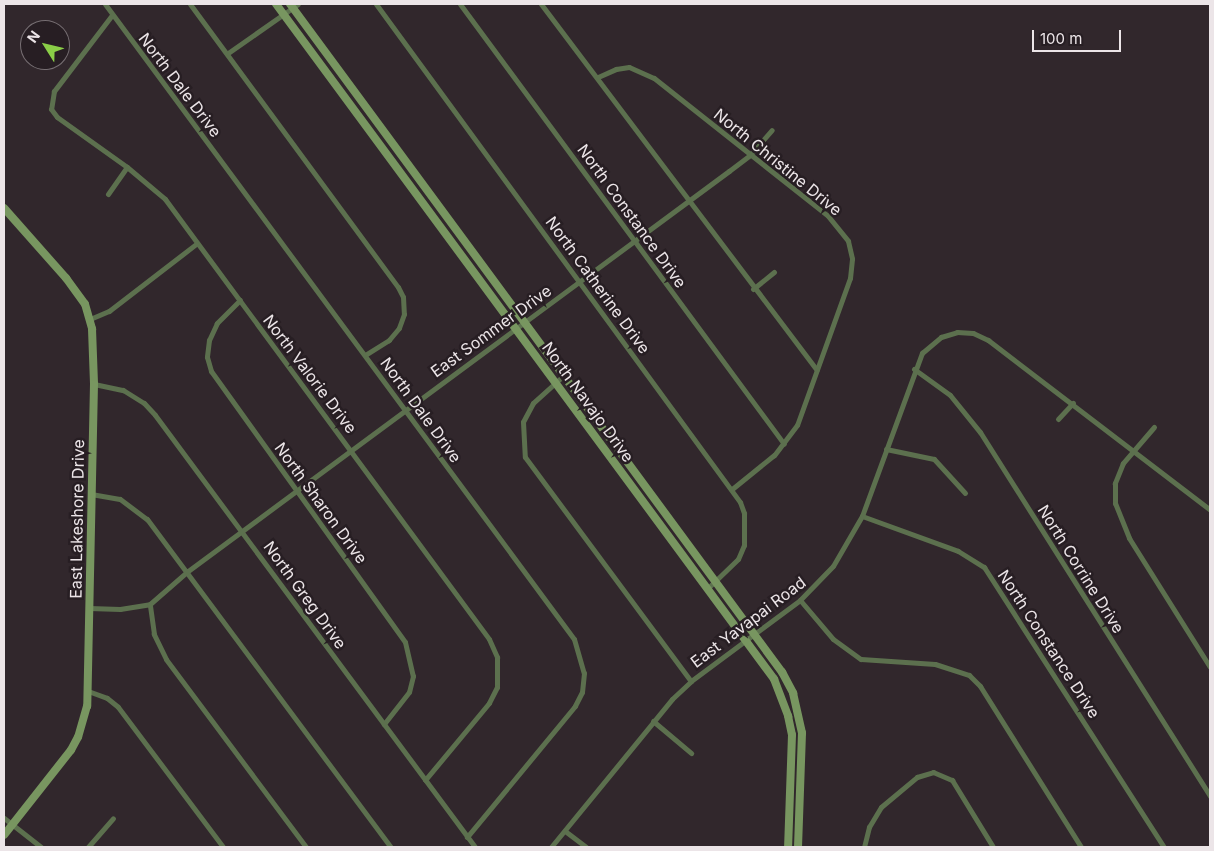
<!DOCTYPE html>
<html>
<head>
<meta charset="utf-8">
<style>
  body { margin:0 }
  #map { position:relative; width:1214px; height:851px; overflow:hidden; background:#31272c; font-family:Inter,sans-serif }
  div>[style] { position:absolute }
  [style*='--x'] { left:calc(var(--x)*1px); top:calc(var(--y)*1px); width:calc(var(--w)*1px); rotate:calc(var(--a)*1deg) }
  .street>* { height:5px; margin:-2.5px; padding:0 2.5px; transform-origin:2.5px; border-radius:2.5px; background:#5c704e }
  .secondary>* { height:8px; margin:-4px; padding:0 4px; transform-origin:4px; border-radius:4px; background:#789660 }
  span { translate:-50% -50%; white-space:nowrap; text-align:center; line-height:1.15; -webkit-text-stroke:5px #271e23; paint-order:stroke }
  .street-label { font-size:16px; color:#ece5e8 }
  .frame { position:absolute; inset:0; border:5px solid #ece5e8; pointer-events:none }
  .north { position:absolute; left:20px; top:20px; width:50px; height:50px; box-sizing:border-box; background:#271e23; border:1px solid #766e72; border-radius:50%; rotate:306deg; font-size:14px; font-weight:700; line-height:20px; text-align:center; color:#ece5e8 }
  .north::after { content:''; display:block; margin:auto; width:18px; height:22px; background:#8ace47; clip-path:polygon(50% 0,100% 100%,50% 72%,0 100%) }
  .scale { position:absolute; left:1032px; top:30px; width:89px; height:22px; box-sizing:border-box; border:2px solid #ece5e8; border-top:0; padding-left:6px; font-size:15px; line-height:18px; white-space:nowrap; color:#ece5e8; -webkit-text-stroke:4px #271e23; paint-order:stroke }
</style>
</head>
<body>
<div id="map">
  <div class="street">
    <div style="--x:105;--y:4;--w:789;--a:53.55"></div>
    <div style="--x:574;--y:639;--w:35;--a:74"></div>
    <div style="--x:584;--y:673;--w:19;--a:96"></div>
    <div style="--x:582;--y:692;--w:16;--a:117"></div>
    <div style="--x:575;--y:706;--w:170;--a:129.5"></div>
    <div style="--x:190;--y:4;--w:351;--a:53.7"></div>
    <div style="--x:398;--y:287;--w:11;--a:63"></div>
    <div style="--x:403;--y:297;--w:17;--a:87"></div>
    <div style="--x:404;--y:314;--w:15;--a:110"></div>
    <div style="--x:399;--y:328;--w:16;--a:130"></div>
    <div style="--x:389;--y:340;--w:28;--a:148"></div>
    <div style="--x:376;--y:4;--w:617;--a:53.84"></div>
    <div style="--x:740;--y:502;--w:12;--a:70"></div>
    <div style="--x:744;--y:513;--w:32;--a:90"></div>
    <div style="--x:744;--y:545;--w:15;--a:113"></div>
    <div style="--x:738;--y:559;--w:40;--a:136"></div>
    <div style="--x:460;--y:4;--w:546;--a:53.63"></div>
    <div style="--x:541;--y:4;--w:458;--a:53"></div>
    <div style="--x:112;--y:15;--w:96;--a:127.3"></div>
    <div style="--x:54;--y:91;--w:18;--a:99"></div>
    <div style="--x:51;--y:109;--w:10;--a:53"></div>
    <div style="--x:57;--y:117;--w:86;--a:35.5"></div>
    <div style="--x:127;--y:167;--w:50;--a:40.1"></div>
    <div style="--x:165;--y:199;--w:546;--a:53.63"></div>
    <div style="--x:489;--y:639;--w:20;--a:66"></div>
    <div style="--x:497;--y:657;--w:30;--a:90"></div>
    <div style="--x:497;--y:687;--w:18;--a:117"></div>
    <div style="--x:489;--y:703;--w:100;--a:129.7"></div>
    <div style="--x:228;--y:53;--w:85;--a:-35"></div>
    <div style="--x:598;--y:77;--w:20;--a:-24"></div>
    <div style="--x:616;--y:69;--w:13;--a:-9"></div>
    <div style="--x:629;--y:67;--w:27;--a:24"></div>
    <div style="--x:654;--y:78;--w:222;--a:38.4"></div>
    <div style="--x:828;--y:216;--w:32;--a:51"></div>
    <div style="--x:848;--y:241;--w:18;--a:77"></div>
    <div style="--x:852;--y:259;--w:19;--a:96"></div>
    <div style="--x:850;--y:278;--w:156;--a:109.8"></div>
    <div style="--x:797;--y:425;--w:38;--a:127"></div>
    <div style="--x:774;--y:455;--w:54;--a:141"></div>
    <div style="--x:108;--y:194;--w:33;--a:-55"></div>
    <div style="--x:753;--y:289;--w:27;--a:-39"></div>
    <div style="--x:240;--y:300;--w:33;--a:135"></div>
    <div style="--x:217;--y:323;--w:19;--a:115"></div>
    <div style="--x:209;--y:340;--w:17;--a:97"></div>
    <div style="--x:207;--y:357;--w:15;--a:74"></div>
    <div style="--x:211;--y:371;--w:333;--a:54.4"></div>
    <div style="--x:405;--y:642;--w:35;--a:77"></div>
    <div style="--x:413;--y:676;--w:16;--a:104"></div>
    <div style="--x:409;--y:692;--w:41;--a:128"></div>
    <div style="--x:90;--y:319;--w:21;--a:-23"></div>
    <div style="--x:109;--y:311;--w:110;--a:-37.6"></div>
    <div style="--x:914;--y:369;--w:44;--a:35.8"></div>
    <div style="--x:950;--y:395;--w:48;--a:51"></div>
    <div style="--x:980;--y:432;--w:431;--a:57.7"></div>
    <div style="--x:564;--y:375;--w:42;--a:137.9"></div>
    <div style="--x:533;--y:403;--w:21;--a:118"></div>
    <div style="--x:523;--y:422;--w:35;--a:87"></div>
    <div style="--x:525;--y:457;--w:279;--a:53.5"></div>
    <div style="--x:94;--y:384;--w:30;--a:12"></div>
    <div style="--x:123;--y:390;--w:25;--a:32"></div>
    <div style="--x:144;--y:403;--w:16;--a:47"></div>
    <div style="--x:155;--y:415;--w:538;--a:53.47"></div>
    <div style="--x:1058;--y:419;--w:22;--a:-47"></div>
    <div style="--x:1154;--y:427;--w:48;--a:130.7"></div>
    <div style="--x:1123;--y:463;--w:22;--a:112"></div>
    <div style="--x:1115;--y:483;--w:20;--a:90"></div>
    <div style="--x:1115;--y:503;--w:38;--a:68"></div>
    <div style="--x:1129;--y:538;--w:152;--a:57.9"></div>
    <div style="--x:886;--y:449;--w:49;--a:11.8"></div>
    <div style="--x:934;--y:459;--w:46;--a:47.6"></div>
    <div style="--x:91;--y:494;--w:29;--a:10"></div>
    <div style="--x:120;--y:499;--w:34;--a:37"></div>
    <div style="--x:147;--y:519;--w:409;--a:53.4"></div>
    <div style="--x:862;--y:516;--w:102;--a:20"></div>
    <div style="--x:958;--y:551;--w:31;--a:32"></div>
    <div style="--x:984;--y:567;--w:333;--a:57.3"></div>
    <div style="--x:800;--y:600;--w:51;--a:49.8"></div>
    <div style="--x:833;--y:639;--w:34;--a:36"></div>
    <div style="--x:861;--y:659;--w:74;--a:3.9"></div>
    <div style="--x:935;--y:664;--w:36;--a:18"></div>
    <div style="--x:969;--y:675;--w:16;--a:45"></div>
    <div style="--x:980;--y:686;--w:190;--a:57.9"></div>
    <div style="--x:89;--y:608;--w:31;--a:2"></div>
    <div style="--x:120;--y:609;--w:30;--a:-9"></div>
    <div style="--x:88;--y:691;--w:20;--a:20"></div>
    <div style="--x:107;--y:698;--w:14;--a:39"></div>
    <div style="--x:118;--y:707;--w:175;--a:53.1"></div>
    <div style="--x:653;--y:721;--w:50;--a:40.1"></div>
    <div style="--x:4;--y:818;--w:47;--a:38.1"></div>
    <div style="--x:565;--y:831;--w:26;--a:37"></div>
    <div style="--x:88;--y:847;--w:38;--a:-49"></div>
    <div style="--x:306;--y:847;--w:234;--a:-126.7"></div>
    <div style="--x:166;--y:659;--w:28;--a:-116"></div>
    <div style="--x:154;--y:634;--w:30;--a:-98"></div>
    <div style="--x:150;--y:604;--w:50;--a:-41"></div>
    <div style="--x:188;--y:571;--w:673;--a:-36.48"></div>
    <div style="--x:729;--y:171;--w:26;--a:-37"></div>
    <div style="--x:750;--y:155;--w:33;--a:-49"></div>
    <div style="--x:551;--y:847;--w:191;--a:-50.7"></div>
    <div style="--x:672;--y:699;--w:26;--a:-43"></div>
    <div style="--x:691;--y:681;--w:136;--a:-36.6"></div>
    <div style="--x:800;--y:600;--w:47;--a:-45.9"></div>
    <div style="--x:833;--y:566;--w:58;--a:-59.9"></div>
    <div style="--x:862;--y:516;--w:174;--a:-69.8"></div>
    <div style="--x:922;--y:353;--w:25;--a:-40"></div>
    <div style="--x:941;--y:337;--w:17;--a:-17"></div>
    <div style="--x:957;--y:332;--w:16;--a:4"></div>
    <div style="--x:973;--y:333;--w:17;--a:25"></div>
    <div style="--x:988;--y:340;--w:280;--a:37.4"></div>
    <div style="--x:864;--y:847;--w:21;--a:-76"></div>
    <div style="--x:869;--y:827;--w:23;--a:-59"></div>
    <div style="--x:881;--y:807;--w:47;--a:-39.8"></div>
    <div style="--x:917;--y:777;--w:17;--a:-17"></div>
    <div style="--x:933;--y:772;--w:21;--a:23"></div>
    <div style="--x:952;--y:780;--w:79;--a:58.5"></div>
  </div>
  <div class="secondary">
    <div style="--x:276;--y:4;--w:839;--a:53.58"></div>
    <div style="--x:774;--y:679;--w:40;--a:69"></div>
    <div style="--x:788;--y:716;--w:19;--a:78"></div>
    <div style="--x:792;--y:735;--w:112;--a:92"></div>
    <div style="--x:290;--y:4;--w:830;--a:53.63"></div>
    <div style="--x:782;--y:672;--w:24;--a:62"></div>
    <div style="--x:793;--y:693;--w:41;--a:77.3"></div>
    <div style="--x:802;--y:733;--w:114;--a:92"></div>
    <div style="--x:4;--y:208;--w:94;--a:48.5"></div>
    <div style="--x:66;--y:278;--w:32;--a:54"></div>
    <div style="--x:85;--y:304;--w:26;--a:74"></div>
    <div style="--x:92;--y:329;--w:55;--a:87.9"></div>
    <div style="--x:94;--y:384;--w:322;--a:91.2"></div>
    <div style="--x:87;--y:706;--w:32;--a:106"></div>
    <div style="--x:78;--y:737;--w:15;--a:118"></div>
    <div style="--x:71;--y:750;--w:108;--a:128.2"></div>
  </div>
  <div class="street-label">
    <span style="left:180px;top:85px;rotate:53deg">North Dale Drive</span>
    <span style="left:778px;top:162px;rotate:39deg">North Christine Drive</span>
    <span style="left:632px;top:216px;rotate:54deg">North Constance Drive</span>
    <span style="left:598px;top:285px;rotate:54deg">North Catherine Drive</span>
    <span style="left:491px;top:331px;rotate:-36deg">East Sommer Drive</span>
    <span style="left:310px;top:374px;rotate:53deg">North Valorie Drive</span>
    <span style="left:588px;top:402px;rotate:54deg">North Navajo Drive</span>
    <span style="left:421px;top:410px;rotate:54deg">North Dale Drive</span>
    <span style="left:321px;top:503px;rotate:54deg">North Sharon Drive</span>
    <span style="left:77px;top:519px;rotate:-89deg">East Lakeshore Drive</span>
    <span style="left:1081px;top:569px;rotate:58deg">North Corrine Drive</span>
    <span style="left:305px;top:595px;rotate:54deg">North Greg Drive</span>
    <span style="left:748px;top:622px;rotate:-37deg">East Yavapai Road</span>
    <span style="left:1049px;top:644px;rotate:57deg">North Constance Drive</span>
  </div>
  <div class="frame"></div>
  <div class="north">N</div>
  <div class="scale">100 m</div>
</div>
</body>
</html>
